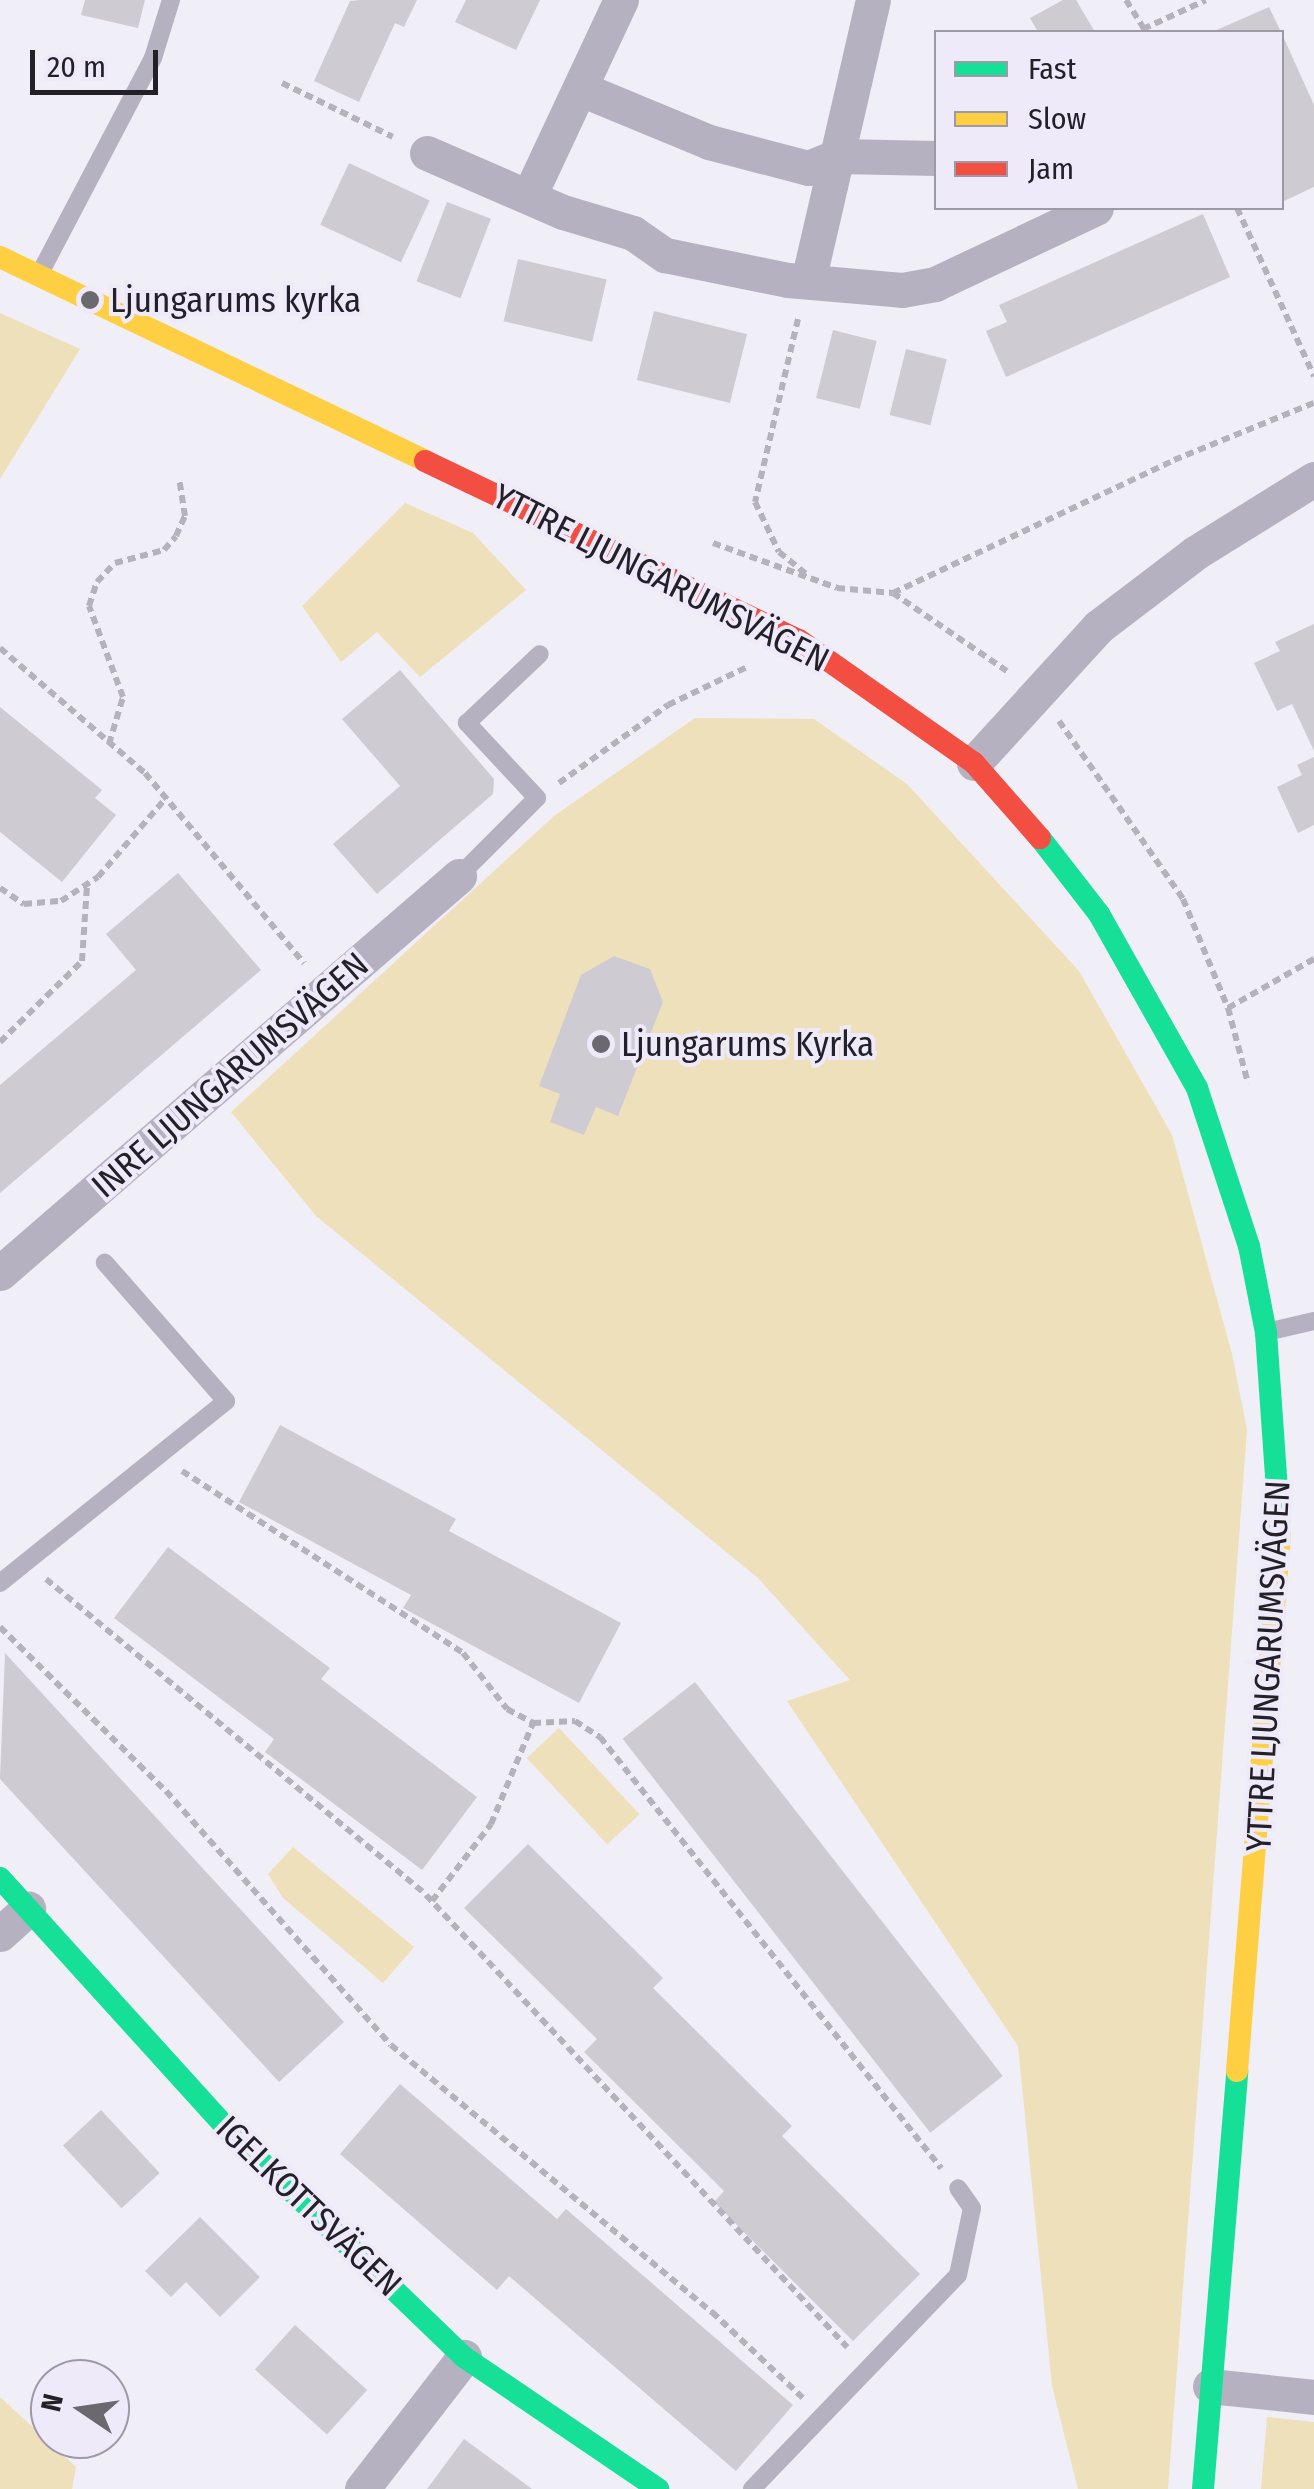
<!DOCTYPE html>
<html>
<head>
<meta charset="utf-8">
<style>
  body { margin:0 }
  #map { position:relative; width:1314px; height:2489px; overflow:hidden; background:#f0eef6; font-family:"Fira Sans Condensed",sans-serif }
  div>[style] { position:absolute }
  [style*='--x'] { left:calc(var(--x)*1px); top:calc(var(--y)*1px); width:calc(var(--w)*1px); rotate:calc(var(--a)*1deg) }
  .green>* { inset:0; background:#eee0ba; transform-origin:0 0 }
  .building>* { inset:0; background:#ceccd2; transform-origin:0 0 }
  .path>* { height:6px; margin-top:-3px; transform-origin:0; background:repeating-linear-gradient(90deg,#b5b2bd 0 8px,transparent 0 13px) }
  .lane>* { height:18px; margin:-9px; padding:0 9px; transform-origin:9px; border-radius:9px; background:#b6b1c1 }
  .street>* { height:35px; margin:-17.5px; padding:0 17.5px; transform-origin:17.5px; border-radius:17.5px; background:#b6b1c1 }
  .fast>* { height:22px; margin:-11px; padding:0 11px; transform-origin:11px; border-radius:11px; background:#16e098 }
  .slow>* { height:22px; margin:-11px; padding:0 11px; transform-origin:11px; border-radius:11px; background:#ffcf43 }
  .jam>* { height:22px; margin:-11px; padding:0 11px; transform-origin:11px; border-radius:11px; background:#f24e42 }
  .dots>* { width:28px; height:28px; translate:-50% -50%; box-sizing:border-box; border:5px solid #efeafa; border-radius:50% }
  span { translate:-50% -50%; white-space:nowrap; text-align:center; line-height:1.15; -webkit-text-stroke:8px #efeafa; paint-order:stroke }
  .poi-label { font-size:35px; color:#232127 }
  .left { translate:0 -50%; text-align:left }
  .street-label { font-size:35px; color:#232127 }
  .legend { position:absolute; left:934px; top:30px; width:350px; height:180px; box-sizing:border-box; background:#efeafa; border:2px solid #9d9aa6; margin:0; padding:12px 18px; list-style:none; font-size:30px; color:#232127 }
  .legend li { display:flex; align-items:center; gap:20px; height:50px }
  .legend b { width:50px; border:2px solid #9d9aa6 }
  .north { position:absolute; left:30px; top:2359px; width:100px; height:100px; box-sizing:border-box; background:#efeafa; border:2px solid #9d9aa6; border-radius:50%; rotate:283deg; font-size:28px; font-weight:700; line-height:40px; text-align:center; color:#232127 }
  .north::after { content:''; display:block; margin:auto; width:35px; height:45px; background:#6b696f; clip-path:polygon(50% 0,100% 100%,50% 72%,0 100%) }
  .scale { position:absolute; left:30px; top:50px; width:128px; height:45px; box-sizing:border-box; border:5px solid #232127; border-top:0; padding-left:12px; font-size:30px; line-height:35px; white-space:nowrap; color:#232127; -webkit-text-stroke:8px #efeafa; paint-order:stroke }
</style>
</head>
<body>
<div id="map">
  <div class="green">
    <div style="clip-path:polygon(0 313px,80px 349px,0 479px)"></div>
    <div style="clip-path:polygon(405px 503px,473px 533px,526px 590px,420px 677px,377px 632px,341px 662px,302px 606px)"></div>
    <div style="clip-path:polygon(695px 718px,814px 719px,907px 784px,1079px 971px,1172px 1135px,1232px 1354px,1247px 1430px,1168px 2489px,1078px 2489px,1052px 2386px,1018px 2046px,787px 1701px,850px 1680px,758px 1578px,316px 1216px,231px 1112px,554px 816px)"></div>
    <div style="left:559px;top:1728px;width:118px;height:44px;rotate:47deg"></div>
    <div style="clip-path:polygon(293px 1847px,414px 1947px,383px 1983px,283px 1898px,268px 1874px)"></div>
    <div style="clip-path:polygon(0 2397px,76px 2467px,72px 2489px,0 2489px)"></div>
    <div style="clip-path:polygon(1267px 2417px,1314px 2422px,1314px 2489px,1261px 2489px)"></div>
  </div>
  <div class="building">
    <div style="clip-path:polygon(85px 0,145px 0,138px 28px,81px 15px)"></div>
    <div style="clip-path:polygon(360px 0,417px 0,404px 27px,395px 23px,359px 102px,314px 81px,350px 1px)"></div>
    <div style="clip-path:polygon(466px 0,540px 0,516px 50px,455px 22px)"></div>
    <div style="clip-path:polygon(1063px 0,1076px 0,1095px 32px,1038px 32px,1030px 18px)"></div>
    <div style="clip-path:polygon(1269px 7px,1281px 32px,1212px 32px)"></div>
    <div style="clip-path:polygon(1282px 34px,1314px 105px,1314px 187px,1284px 201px)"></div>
    <div style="left:349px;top:163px;width:89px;height:68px;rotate:25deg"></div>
    <div style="left:447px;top:202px;width:47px;height:85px;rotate:21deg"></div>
    <div style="clip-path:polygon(1203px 214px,1230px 277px,1006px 377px,986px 331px,1007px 322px,999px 305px)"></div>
    <div style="left:518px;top:259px;width:91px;height:64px;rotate:13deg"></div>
    <div style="left:654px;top:311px;width:96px;height:71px;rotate:14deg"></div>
    <div style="left:833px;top:330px;width:45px;height:70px;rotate:14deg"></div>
    <div style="left:906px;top:349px;width:42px;height:68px;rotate:14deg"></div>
    <div style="clip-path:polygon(1314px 624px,1314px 751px,1292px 704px,1277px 711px,1254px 663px,1280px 651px,1275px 642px)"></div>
    <div style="clip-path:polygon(400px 670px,494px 779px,493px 794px,377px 894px,333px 844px,400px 786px,342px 719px)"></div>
    <div style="clip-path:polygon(0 707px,102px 790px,95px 798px,116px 815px,62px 882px,0 832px)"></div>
    <div style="clip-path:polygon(1314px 757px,1314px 825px,1298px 833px,1277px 787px,1302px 775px,1297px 765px)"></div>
    <div style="clip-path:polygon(178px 873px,261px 970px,0 1193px,0 1085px,136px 970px,106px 934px)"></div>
    <div style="clip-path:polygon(614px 956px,650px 969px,663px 1002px,618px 1116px,596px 1107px,584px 1135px,550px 1122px,560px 1094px,539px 1086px,581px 975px)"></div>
    <div style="clip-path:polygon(280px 1425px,456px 1519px,449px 1531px,621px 1623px,579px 1703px,403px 1608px,411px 1595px,239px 1502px)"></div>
    <div style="clip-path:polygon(168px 1547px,330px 1668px,321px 1679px,477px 1797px,422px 1870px,265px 1752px,274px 1739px,114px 1618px)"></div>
    <div style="clip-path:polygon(5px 1653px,344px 2022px,279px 2082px,0 1779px)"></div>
    <div style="left:695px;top:1682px;width:500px;height:92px;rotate:52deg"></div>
    <div style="clip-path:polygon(528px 1844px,663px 1978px,653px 1988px,792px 2126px,782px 2136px,920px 2274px,853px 2341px,714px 2202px,724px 2191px,584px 2052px,597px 2039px,464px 1908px)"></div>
    <div style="clip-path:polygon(400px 2084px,557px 2219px,566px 2209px,793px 2405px,736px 2471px,509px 2276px,497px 2290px,340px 2154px)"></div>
    <div style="left:101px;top:2110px;width:86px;height:52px;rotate:47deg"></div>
    <div style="clip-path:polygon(200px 2217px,260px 2277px,220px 2317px,186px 2282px,171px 2297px,145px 2271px)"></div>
    <div style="left:295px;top:2325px;width:97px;height:60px;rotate:42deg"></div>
    <div style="clip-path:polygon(464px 2439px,532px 2489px,427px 2489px)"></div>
  </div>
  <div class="path">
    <div style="--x:1126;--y:0;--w:36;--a:58"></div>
    <div style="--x:1143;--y:29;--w:69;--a:-24.7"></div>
    <div style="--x:282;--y:83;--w:123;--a:25.9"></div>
    <div style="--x:1237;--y:208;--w:185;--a:65.4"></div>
    <div style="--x:798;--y:319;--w:188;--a:103.2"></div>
    <div style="--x:755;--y:502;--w:55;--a:64.4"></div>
    <div style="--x:779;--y:552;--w:38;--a:39"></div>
    <div style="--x:713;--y:543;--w:132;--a:19.9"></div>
    <div style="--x:837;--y:588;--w:56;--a:5.1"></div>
    <div style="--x:893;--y:593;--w:138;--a:34.4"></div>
    <div style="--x:893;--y:593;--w:311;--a:-25.3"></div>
    <div style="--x:1174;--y:460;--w:151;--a:-22.2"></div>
    <div style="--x:0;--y:648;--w:191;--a:40.8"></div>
    <div style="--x:145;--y:773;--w:248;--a:50.1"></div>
    <div style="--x:1059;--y:721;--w:217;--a:55.1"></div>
    <div style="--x:1183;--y:899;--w:118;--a:67.6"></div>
    <div style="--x:1228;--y:1008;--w:78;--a:75.1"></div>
    <div style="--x:109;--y:744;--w:49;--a:-73.4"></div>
    <div style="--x:123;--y:697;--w:97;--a:-110.5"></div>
    <div style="--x:89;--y:606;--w:25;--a:-72"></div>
    <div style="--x:97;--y:582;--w:26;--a:-47"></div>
    <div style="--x:115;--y:563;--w:51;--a:-14.9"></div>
    <div style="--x:164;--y:550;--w:18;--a:-49"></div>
    <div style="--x:176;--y:536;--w:22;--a:-66"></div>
    <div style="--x:185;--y:516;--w:38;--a:-99"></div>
    <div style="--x:559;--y:783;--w:134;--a:-35.6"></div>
    <div style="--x:668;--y:705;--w:88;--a:-25.7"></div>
    <div style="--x:0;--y:888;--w:29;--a:34"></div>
    <div style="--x:24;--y:904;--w:37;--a:-5"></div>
    <div style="--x:61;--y:901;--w:44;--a:-33"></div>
    <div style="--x:98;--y:877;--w:104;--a:-49.3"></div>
    <div style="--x:1228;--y:1008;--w:99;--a:-29.7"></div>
    <div style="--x:0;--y:1042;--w:115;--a:-44.6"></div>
    <div style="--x:82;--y:961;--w:76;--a:-86.2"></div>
    <div style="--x:182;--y:1471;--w:335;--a:32.9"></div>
    <div style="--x:463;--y:1653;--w:71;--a:51.8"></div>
    <div style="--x:507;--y:1709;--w:30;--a:28"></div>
    <div style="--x:533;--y:1723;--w:42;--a:-2.7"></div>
    <div style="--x:575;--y:1721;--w:30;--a:33"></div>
    <div style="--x:600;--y:1737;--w:550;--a:51.65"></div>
    <div style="--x:46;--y:1579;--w:494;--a:39.7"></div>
    <div style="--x:426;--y:1895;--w:618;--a:47.03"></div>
    <div style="--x:0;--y:1627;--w:233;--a:44.7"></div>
    <div style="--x:166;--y:1791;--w:339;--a:48.5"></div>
    <div style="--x:391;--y:2045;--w:418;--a:39.8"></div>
    <div style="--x:712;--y:2312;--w:125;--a:43.4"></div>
    <div style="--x:432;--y:1901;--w:97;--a:-52.5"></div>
    <div style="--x:491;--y:1824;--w:109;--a:-67.4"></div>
  </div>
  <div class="lane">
    <div style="--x:39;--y:275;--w:245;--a:-62.3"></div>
    <div style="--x:153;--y:58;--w:61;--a:-72.8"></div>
    <div style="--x:459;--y:876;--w:110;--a:-45"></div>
    <div style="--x:537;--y:798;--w:103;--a:-133"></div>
    <div style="--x:467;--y:723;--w:100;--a:-43.4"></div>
    <div style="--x:1267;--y:1332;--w:48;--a:-13.2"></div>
    <div style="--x:0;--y:1583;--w:290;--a:-38.8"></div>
    <div style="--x:226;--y:1401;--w:184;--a:-131.2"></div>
    <div style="--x:752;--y:2489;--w:297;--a:-46.1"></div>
    <div style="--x:958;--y:2275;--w:68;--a:-78.2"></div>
    <div style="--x:972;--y:2208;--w:24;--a:-125"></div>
  </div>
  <div class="street">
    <div style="--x:581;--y:89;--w:139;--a:22.5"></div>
    <div style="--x:709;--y:142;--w:102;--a:14.7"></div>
    <div style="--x:808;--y:168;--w:31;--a:-22"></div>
    <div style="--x:837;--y:156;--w:99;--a:1.2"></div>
    <div style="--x:427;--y:153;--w:148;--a:23.5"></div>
    <div style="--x:563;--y:212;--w:73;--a:16.7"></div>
    <div style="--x:633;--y:233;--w:39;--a:35"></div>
    <div style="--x:665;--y:255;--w:126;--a:11.5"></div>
    <div style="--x:788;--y:280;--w:114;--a:5"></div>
    <div style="--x:902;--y:290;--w:34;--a:-10"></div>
    <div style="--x:935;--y:284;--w:178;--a:-25.3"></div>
    <div style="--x:529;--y:196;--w:217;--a:-64.9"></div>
    <div style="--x:809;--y:277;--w:284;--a:-77"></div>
    <div style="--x:974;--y:763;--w:184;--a:-47.6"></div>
    <div style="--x:1098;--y:627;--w:122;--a:-37.3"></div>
    <div style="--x:1195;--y:553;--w:140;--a:-31.9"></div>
    <div style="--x:0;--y:1273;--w:607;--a:-40.86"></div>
    <div style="--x:0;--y:1934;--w:38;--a:-42"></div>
    <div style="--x:1210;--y:2386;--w:105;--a:6"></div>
    <div style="--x:362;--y:2489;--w:167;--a:-52.3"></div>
  </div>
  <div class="fast">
    <div style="--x:1040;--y:838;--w:96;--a:52.2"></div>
    <div style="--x:1099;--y:914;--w:200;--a:60.6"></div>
    <div style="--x:1197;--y:1088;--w:166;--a:71.8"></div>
    <div style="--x:1249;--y:1246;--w:89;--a:78.9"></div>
    <div style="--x:1266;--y:1333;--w:200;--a:86"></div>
    <div style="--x:0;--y:1878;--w:343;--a:47.8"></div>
    <div style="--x:230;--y:2132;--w:325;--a:43.9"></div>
    <div style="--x:464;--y:2357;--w:235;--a:34.2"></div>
    <div style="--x:1203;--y:2489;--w:419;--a:-85.3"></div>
  </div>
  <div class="slow">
    <div style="--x:0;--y:257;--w:471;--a:25.6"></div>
    <div style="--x:1237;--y:2071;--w:540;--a:-85.43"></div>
  </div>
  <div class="jam">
    <div style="--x:425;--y:461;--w:415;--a:25.6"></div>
    <div style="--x:799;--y:640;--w:214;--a:35.1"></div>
    <div style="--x:974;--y:763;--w:100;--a:48.7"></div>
  </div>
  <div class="dots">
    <div style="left:90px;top:300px;background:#6b696f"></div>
    <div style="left:601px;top:1044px;background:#6b696f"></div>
  </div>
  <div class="poi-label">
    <span class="left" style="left:110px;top:300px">Ljungarums kyrka</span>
    <span class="left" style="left:621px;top:1044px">Ljungarums Kyrka</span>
  </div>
  <div class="street-label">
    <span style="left:661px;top:578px;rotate:27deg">YTTRE LJUNGARUMSVÄGEN</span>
    <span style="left:230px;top:1075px;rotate:-41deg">INRE LJUNGARUMSVÄGEN</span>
    <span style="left:1268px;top:1666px;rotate:-87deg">YTTRE LJUNGARUMSVÄGEN</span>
    <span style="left:309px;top:2206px;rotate:44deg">IGELKOTTSVÄGEN</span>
  </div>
  <ul class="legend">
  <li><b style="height:12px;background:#16e098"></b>Fast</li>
  <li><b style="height:12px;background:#ffcf43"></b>Slow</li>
  <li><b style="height:12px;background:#f24e42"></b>Jam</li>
  </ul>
  <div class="north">N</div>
  <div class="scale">20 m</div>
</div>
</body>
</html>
